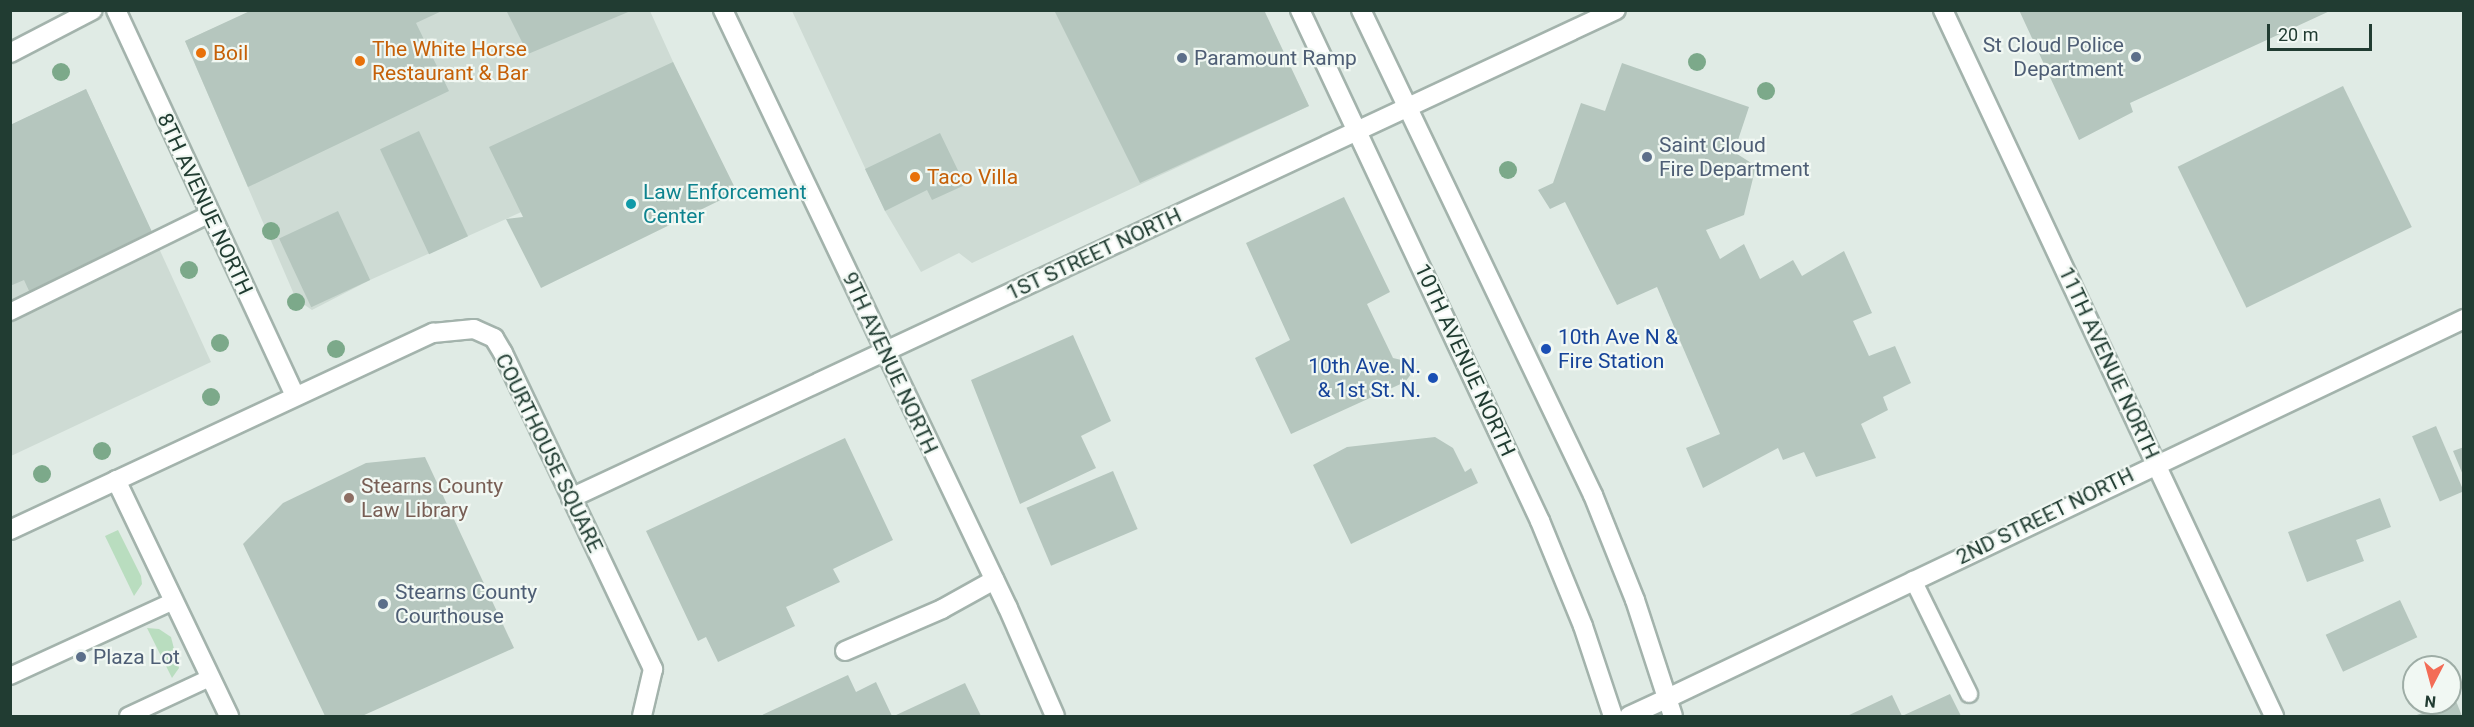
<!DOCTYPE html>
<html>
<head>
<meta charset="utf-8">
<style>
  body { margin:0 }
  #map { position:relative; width:2474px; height:727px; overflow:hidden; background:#e0ebe5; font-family:Roboto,sans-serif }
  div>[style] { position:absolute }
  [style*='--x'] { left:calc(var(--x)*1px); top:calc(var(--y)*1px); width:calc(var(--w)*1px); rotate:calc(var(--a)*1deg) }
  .built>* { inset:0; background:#cedbd4 }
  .green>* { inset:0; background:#b9ddbf }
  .building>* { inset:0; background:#b5c6be; transform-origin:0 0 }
  .roads { filter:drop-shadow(2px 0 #a3b3ac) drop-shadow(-2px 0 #a3b3ac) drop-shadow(0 2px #a3b3ac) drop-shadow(0 -2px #a3b3ac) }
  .service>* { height:16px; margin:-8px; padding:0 8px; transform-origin:8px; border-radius:8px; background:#fff }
  .minor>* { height:18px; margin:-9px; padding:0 9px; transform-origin:9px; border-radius:9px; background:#fff }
  .tertiary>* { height:18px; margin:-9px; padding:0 9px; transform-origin:9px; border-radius:9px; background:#fff }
  .secondary>* { height:18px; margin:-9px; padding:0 9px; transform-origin:9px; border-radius:9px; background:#fff }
  .trees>* { width:18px; height:18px; margin:-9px; border-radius:50%; background:#7ca98a }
  .dots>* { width:16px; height:16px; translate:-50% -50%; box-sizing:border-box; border:3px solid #f1f8f3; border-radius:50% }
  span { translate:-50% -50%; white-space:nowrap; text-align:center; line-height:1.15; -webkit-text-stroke:4.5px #f1f8f3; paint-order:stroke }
  .service-label { font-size:21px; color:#4e5e75 }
  .right { translate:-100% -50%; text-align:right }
  .left { translate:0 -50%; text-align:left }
  .food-label { font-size:21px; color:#c56008 }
  .culture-label { font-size:21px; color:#0d838f }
  .street-label { font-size:21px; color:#213c32 }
  .transit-label { font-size:21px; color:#164399 }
  .education-label { font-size:21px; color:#785e54 }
  .frame { position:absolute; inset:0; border:12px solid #213c32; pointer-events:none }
  .north { position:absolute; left:2402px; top:655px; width:60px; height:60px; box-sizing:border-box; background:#f1f8f3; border:2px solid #9eada6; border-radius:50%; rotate:186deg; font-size:16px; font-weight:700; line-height:24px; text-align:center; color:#213c32 }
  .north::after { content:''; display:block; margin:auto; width:21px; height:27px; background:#f36c56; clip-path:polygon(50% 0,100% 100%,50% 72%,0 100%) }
  .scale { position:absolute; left:2267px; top:24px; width:105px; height:27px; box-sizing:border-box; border:3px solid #213c32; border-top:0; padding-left:8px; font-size:18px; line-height:21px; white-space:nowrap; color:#213c32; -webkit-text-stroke:4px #f1f8f3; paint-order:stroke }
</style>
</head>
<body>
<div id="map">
  <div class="built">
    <div style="clip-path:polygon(252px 11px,650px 11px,704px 130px,370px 280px,312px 310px,296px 299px,185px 41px)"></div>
    <div style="clip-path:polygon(792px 11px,1264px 11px,1309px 106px,972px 263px,959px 253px,921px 272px,885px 211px)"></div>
    <div style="clip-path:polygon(86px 89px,211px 362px,11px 456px,11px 125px)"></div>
  </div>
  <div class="green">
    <div style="clip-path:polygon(118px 530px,141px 576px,142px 584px,134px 596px,105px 536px)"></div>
    <div style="clip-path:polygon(147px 628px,159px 629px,171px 637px,179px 668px,172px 678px)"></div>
  </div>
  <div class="building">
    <div style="clip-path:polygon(252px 10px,444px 10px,416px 23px,449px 91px,248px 187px,185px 41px)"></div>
    <div style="clip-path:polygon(506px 10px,633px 10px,528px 54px)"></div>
    <div style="clip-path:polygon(1054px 10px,1264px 10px,1309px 106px,1140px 183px)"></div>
    <div style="clip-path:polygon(2019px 10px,2332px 10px,2130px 103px,2133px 112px,2079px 140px)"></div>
    <div style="clip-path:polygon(673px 62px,737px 192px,541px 288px,506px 219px,523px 217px,489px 147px)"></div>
    <div style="clip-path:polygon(1622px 63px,1749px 107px,1734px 152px,1756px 166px,1744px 215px,1706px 230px,1720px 259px,1744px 244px,1760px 279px,1793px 260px,1802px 276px,1844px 251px,1872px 313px,1853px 321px,1869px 356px,1895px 346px,1911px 383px,1883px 397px,1888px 410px,1861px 424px,1876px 458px,1816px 477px,1804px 452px,1783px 460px,1778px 448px,1703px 488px,1686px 448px,1720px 434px,1657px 287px,1617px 305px,1565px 202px,1550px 209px,1538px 190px,1553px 183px,1581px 103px,1605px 111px)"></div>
    <div style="left:2343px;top:86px;width:157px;height:184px;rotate:64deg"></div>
    <div style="clip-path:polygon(86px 89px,153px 234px,30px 293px,24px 280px,10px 286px,10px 125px)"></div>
    <div style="left:419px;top:131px;width:116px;height:43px;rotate:65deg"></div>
    <div style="clip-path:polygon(940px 133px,965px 185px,932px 200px,927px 190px,885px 211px,865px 169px)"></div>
    <div style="clip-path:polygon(1344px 197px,1390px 292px,1367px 304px,1393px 358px,1410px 362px,1415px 369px,1405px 382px,1291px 434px,1255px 358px,1290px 340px,1246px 243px)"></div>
    <div style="left:338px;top:211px;width:76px;height:65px;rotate:65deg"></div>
    <div style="clip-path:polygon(1073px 335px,1111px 421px,1081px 436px,1096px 468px,1020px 504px,971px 380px)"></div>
    <div style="left:2436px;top:426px;width:71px;height:26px;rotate:67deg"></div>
    <div style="clip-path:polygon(1435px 437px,1453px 448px,1465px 472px,1471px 468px,1478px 483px,1351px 544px,1313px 465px,1347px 447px)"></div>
    <div style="clip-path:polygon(845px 438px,893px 540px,833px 569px,840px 582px,786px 607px,795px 626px,718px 662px,706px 637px,698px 641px,646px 531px)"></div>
    <div style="clip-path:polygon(2464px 447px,2464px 475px,2463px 475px,2453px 451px)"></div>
    <div style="clip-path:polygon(425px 457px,514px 648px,362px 716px,325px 716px,243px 544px,283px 503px,366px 463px)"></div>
    <div style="left:1113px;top:471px;width:63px;height:94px;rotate:67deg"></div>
    <div style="clip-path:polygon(2380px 498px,2391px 527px,2356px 540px,2364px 561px,2307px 582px,2288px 532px)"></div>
    <div style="left:2400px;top:600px;width:41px;height:82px;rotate:65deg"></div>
    <div style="clip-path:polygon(848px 675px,856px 692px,876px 682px,892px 716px,760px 716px)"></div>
    <div style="clip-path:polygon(965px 683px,981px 716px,894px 716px)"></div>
    <div style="clip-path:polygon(1950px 694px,1961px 716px,1847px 716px,1892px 695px,1902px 716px)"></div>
    <div style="clip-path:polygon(2456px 701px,2462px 716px,2414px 716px)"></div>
  </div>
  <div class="roads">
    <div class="service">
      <div style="--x:10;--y:312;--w:223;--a:-26.1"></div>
      <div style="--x:1913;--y:580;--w:127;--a:63.8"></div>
      <div style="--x:10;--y:676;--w:180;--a:-24.6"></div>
      <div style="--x:128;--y:716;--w:90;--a:-24.9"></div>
    </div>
    <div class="minor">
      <div style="--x:116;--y:10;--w:425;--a:65.1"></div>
      <div style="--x:723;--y:10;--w:662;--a:64.52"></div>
      <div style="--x:1008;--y:608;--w:118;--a:66.5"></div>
      <div style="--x:1943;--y:10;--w:780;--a:64.88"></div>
      <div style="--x:116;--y:480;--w:262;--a:64.4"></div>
      <div style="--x:571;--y:498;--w:1153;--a:-25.03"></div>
      <div style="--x:10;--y:530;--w:467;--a:-25"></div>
      <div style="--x:433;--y:333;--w:41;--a:-5.6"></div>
      <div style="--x:474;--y:329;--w:22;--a:24"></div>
      <div style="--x:494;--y:338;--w:17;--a:59"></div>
      <div style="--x:503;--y:353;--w:350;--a:64.6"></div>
      <div style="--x:653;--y:669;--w:48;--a:103.2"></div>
      <div style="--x:845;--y:651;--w:106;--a:-23.4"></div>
      <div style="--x:942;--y:609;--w:60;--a:-29.1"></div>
    </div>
    <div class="tertiary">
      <div style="--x:10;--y:53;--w:93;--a:-27.4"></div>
      <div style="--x:1668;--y:698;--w:882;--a:-25.46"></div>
    </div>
    <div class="secondary">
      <div style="--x:1300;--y:10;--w:565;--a:64.84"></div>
      <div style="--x:1540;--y:521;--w:113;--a:67.7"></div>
      <div style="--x:1583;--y:626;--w:95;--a:71.6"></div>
      <div style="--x:1361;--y:10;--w:538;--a:64.44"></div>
      <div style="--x:1593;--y:495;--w:113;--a:68.2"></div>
      <div style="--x:1635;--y:600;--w:122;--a:71.9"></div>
      <div style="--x:1629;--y:716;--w:43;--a:-24.8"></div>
    </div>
  </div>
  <div class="trees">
    <div style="left:1697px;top:62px"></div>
    <div style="left:61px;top:72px"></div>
    <div style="left:1766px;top:91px"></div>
    <div style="left:1508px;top:170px"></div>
    <div style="left:271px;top:231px"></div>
    <div style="left:189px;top:270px"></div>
    <div style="left:296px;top:302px"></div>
    <div style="left:220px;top:343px"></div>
    <div style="left:336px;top:349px"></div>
    <div style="left:211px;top:397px"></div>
    <div style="left:102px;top:451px"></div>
    <div style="left:42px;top:474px"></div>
  </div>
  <div class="dots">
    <div style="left:201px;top:53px;background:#e8710a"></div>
    <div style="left:2136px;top:57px;background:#5c6f8a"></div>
    <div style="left:1182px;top:58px;background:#5c6f8a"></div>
    <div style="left:360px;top:61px;background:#e8710a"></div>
    <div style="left:1647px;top:157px;background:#5c6f8a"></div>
    <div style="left:915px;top:177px;background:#e8710a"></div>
    <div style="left:631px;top:204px;background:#0f9aa8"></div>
    <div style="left:1546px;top:349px;background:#1a4fb4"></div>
    <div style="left:1433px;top:378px;background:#1a4fb4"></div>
    <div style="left:349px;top:498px;background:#8d6e63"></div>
    <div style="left:383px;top:604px;background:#5c6f8a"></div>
    <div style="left:81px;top:657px;background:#5c6f8a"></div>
  </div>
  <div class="service-label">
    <span class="right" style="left:2124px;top:57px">St Cloud Police<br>Department</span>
    <span class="left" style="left:1194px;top:58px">Paramount Ramp</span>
    <span class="left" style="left:1659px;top:157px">Saint Cloud<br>Fire Department</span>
    <span class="left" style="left:395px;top:604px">Stearns County<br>Courthouse</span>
    <span class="left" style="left:93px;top:657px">Plaza Lot</span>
  </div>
  <div class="food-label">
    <span class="left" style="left:372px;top:61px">The White Horse<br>Restaurant &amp; Bar</span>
    <span class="left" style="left:213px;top:53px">Boil</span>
    <span class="left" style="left:927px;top:177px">Taco Villa</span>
  </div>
  <div class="culture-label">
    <span class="left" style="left:643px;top:204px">Law Enforcement<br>Center</span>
  </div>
  <div class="street-label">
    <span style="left:205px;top:204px;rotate:65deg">8TH AVENUE NORTH</span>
    <span style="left:1094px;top:254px;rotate:-25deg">1ST STREET NORTH</span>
    <span style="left:1465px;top:360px;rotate:65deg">10TH AVENUE NORTH</span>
    <span style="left:890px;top:363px;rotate:65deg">9TH AVENUE NORTH</span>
    <span style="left:2109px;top:363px;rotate:65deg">11TH AVENUE NORTH</span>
    <span style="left:549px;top:453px;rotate:64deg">COURTHOUSE SQUARE</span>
    <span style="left:2045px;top:516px;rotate:-26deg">2ND STREET NORTH</span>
  </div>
  <div class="transit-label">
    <span class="left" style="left:1558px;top:349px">10th Ave N &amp;<br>Fire Station</span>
    <span class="right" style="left:1421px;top:378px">10th Ave. N.<br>&amp; 1st St. N.</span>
  </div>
  <div class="education-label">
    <span class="left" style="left:361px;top:498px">Stearns County<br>Law Library</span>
  </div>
  <div class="frame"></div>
  <div class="north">N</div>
  <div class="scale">20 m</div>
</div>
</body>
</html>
